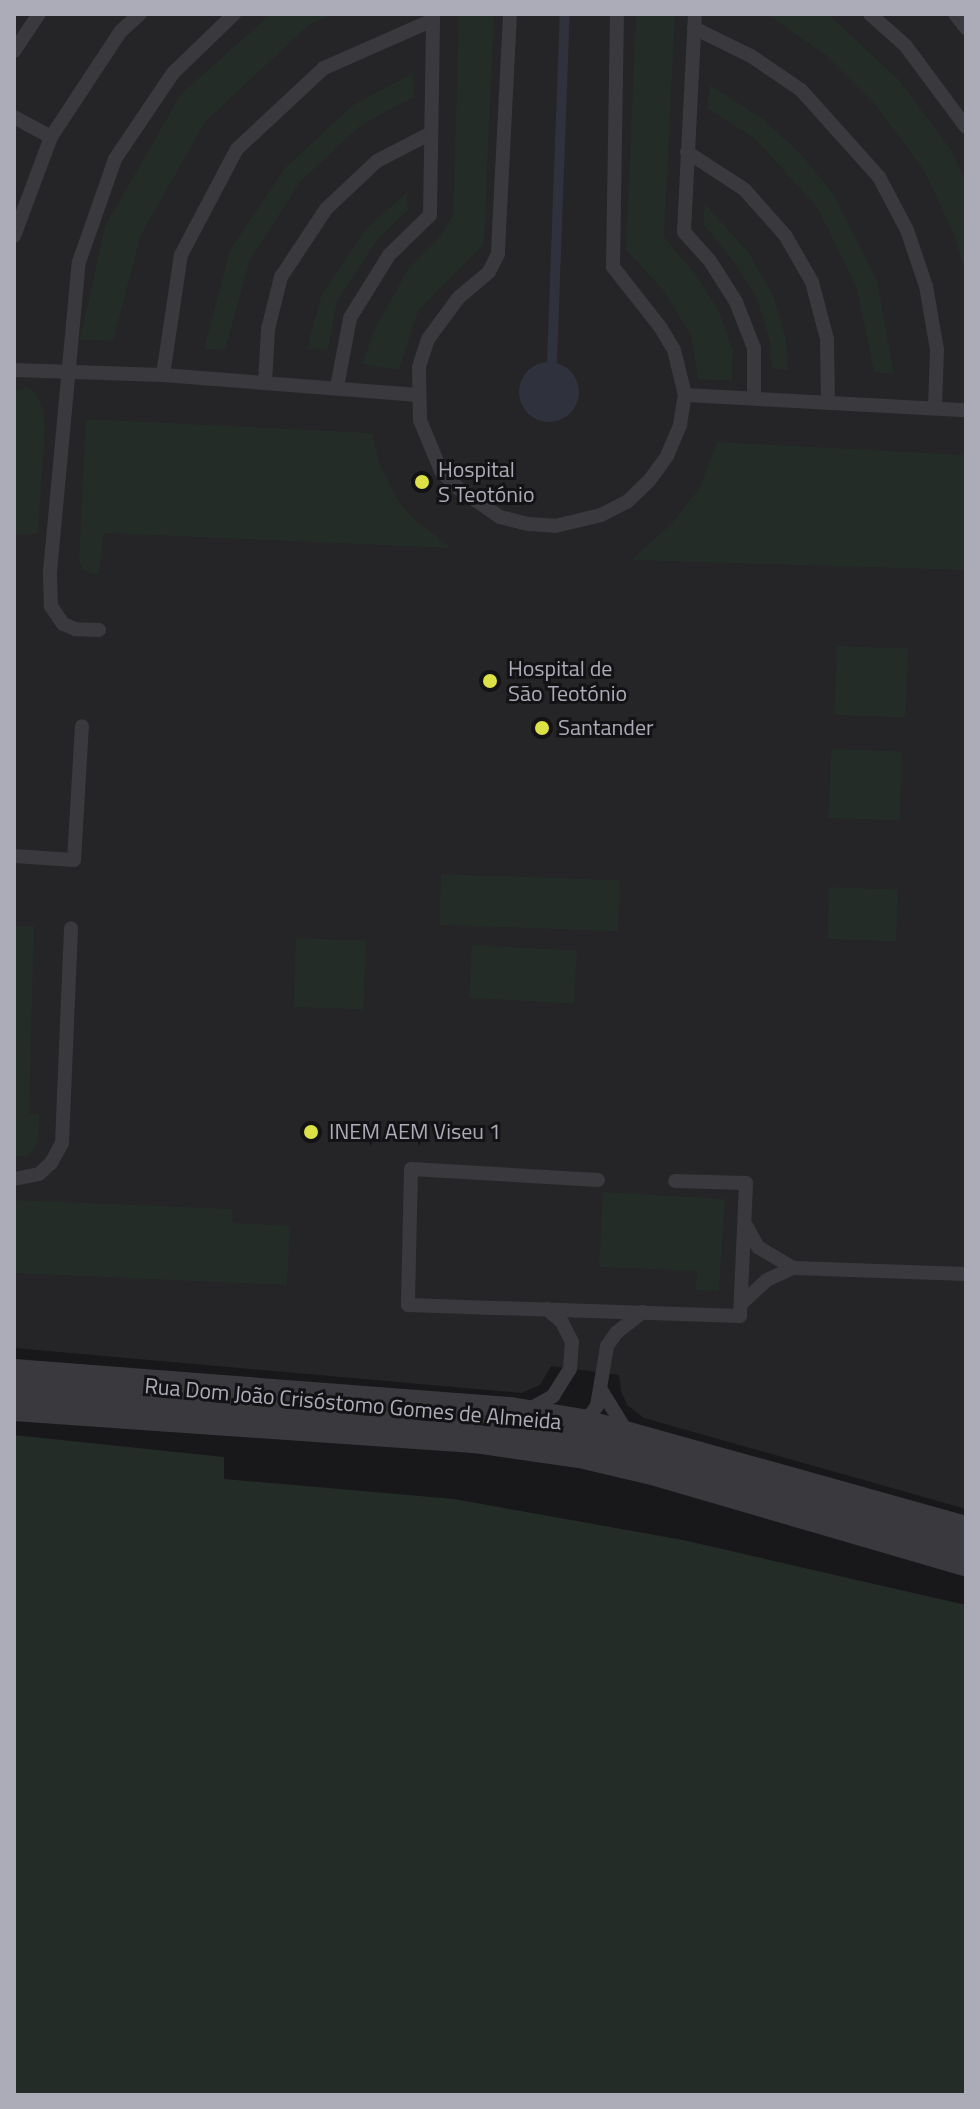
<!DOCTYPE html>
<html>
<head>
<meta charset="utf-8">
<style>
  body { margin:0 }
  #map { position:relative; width:980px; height:2109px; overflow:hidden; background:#181719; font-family:"Titillium Web",sans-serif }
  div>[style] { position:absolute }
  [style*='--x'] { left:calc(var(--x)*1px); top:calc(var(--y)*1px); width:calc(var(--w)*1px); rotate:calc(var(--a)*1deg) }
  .built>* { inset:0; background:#252426 }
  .green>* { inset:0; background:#242c28; transform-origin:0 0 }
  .water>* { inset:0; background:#2f313c }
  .round { border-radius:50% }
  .stream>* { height:10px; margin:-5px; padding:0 5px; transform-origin:5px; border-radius:5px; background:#2f313c }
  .service>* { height:14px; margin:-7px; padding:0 7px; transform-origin:7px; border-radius:7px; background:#3a393e }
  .tertiary>* { height:34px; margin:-17px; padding:0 17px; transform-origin:17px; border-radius:17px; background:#3a393e }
  .dots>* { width:22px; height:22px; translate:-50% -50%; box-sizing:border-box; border:4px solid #131214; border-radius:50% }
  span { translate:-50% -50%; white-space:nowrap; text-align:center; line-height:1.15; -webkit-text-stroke:6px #131214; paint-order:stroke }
  .poi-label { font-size:22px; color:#acabb8 }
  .left { translate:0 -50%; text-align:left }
  .street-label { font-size:22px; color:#acabb8 }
  .frame { position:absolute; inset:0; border:16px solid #acabb8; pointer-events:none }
</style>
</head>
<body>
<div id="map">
  <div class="built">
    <div style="clip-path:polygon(14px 14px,966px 14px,966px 1509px,644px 1418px,627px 1405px,621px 1391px,619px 1375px,551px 1366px,540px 1385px,521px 1393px,14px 1348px)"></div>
  </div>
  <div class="green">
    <div style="clip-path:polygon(271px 14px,333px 14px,310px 24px,205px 122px,141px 235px,113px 341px,80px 340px,105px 226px,181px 94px)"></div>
    <div style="clip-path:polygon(459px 14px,494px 14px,484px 244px,418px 311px,399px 370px,362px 364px,375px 328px,408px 269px,438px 239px,453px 216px)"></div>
    <div style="clip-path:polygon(636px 14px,675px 14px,664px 237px,696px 275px,719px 311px,733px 351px,732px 381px,698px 379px,691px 335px,663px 290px,626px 250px)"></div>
    <div style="clip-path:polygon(767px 14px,828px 14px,897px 78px,952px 151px,966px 182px,966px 274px,954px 235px,924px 170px,873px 102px,827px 56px)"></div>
    <div style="clip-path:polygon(413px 73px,414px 97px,361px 125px,300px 182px,250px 260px,225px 350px,204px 349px,230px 250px,285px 168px,353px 105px)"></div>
    <div style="clip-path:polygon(710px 85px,763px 119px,801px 154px,833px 194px,877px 280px,894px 374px,874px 372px,857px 289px,817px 207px,754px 138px,707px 108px)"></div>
    <div style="clip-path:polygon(407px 192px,408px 210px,377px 240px,337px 301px,328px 350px,307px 349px,321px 296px,366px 229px)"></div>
    <div style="clip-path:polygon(705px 204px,749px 253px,773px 295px,786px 339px,788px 370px,772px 368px,770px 342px,757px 299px,735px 263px,703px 224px)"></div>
    <div style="clip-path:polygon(27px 387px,36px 393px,43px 410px,45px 428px,38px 534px,14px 534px,14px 391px)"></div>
    <div style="clip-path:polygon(86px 419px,372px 433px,379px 462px,397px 499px,412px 517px,451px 548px,104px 533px,99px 573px,94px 575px,83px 570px,79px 560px)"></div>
    <div style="clip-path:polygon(717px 442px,966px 455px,966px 570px,631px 560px,671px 524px,699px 489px)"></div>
    <div style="left:837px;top:646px;width:71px;height:69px;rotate:2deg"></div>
    <div style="left:831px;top:749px;width:71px;height:69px;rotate:2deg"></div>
    <div style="left:441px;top:874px;width:179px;height:51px;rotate:2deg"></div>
    <div style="left:829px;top:887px;width:69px;height:52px;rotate:2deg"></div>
    <div style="clip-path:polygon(14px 926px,34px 926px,29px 1114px,39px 1115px,39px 1131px,35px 1148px,26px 1156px,14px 1157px)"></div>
    <div style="left:296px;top:938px;width:70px;height:69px;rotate:2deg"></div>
    <div style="left:472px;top:945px;width:105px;height:53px;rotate:3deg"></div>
    <div style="clip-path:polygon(603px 1192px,725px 1199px,719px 1291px,695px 1290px,697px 1271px,599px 1267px)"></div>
    <div style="clip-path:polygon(14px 1200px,232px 1209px,233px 1223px,290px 1226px,287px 1285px,14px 1273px)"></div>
    <div style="clip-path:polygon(14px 1435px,224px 1457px,224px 1479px,454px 1499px,683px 1540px,966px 1605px,966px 2095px,14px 2095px)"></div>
  </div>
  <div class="water">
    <div class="round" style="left:519px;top:362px;width:60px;height:60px"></div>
  </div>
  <div class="stream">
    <div style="--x:552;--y:361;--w:347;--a:-87.9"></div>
  </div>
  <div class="service">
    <div style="--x:510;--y:14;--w:240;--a:92.9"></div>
    <div style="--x:498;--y:254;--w:20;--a:117"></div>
    <div style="--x:489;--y:272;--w:39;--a:140"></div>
    <div style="--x:459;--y:297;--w:52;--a:126.4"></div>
    <div style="--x:428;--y:339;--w:29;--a:108"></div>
    <div style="--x:419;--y:367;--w:53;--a:88.9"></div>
    <div style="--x:420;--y:420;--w:55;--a:67.6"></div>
    <div style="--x:441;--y:471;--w:25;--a:45"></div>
    <div style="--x:459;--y:489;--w:50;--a:34.3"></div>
    <div style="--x:500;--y:517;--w:30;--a:14"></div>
    <div style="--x:529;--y:524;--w:26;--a:4"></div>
    <div style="--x:555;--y:526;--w:47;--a:-13.4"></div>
    <div style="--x:601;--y:515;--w:29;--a:-27"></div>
    <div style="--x:627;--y:502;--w:30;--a:-44"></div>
    <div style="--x:649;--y:481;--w:31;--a:-54"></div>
    <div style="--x:667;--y:456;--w:34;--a:-67"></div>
    <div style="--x:680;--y:425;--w:30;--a:-81"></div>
    <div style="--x:685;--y:395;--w:46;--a:-103.7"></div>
    <div style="--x:674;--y:350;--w:26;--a:-121"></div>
    <div style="--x:661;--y:328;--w:78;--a:-128.2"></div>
    <div style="--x:613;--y:267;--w:253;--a:-89.1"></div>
    <div style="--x:695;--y:14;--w:218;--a:92.9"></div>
    <div style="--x:684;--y:232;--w:39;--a:48"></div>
    <div style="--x:710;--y:261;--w:49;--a:57.6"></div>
    <div style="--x:736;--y:302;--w:49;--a:68.6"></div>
    <div style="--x:754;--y:348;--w:50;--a:90"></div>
    <div style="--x:870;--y:14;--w:47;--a:41.5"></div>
    <div style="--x:905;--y:45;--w:102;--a:53.4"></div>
    <div style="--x:955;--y:14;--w:18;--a:52"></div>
    <div style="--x:694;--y:28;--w:64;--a:26.2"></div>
    <div style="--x:751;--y:56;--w:60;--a:34.2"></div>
    <div style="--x:801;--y:90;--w:117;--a:48.1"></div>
    <div style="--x:879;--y:177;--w:60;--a:62.2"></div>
    <div style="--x:907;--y:230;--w:59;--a:71.3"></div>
    <div style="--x:926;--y:286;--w:65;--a:80.2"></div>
    <div style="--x:937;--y:350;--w:57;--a:92"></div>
    <div style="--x:14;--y:51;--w:45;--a:-56"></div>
    <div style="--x:14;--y:117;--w:42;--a:28.4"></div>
    <div style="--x:687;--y:152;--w:68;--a:33"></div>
    <div style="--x:744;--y:189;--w:62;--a:48.3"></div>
    <div style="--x:785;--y:235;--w:54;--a:60.1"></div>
    <div style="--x:812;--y:282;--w:59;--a:75.3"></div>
    <div style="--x:827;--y:339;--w:63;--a:89.1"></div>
    <div style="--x:14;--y:236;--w:106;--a:-69.5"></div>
    <div style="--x:51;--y:137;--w:127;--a:-56.6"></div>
    <div style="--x:121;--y:31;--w:25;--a:-42"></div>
    <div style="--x:14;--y:370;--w:149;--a:1.9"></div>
    <div style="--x:163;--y:375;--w:256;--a:4.5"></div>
    <div style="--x:163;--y:375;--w:121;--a:-81.5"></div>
    <div style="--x:181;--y:255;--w:120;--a:-62.2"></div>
    <div style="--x:237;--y:149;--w:119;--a:-43"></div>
    <div style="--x:324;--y:68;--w:119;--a:-23.8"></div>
    <div style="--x:265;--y:383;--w:54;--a:-86.8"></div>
    <div style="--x:268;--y:329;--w:54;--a:-76"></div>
    <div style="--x:281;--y:277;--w:82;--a:-56.5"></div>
    <div style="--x:326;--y:209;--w:70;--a:-43.3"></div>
    <div style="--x:377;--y:161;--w:61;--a:-27.4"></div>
    <div style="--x:337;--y:387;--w:70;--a:-79.3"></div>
    <div style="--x:350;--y:318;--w:74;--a:-58.2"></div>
    <div style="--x:389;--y:255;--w:57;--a:-44.3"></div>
    <div style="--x:430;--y:215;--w:201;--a:-89.1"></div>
    <div style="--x:685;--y:395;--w:281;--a:3.1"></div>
    <div style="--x:99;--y:630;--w:24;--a:-178"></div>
    <div style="--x:75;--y:629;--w:13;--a:-157"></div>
    <div style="--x:63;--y:624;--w:22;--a:-124"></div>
    <div style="--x:51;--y:606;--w:34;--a:-92"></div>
    <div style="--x:50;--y:572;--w:311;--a:-84.7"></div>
    <div style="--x:79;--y:262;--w:109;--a:-70.7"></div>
    <div style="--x:115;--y:159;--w:104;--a:-56"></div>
    <div style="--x:173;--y:73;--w:85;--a:-44"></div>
    <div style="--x:14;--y:856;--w:60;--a:3.8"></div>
    <div style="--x:74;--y:860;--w:134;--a:-86.6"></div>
    <div style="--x:14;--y:1179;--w:25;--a:-11"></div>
    <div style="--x:39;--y:1174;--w:16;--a:-43"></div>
    <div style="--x:51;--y:1163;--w:23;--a:-61"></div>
    <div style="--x:62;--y:1143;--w:215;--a:-87.6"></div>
    <div style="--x:598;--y:1180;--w:187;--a:-176.6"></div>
    <div style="--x:411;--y:1169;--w:136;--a:91.3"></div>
    <div style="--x:408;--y:1305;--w:332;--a:1.9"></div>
    <div style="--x:740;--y:1316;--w:133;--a:-87.4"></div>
    <div style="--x:746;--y:1183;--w:71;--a:-178.4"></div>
    <div style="--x:793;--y:1268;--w:173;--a:2"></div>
    <div style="--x:741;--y:1304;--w:35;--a:-43"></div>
    <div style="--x:767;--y:1280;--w:29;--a:-25"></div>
    <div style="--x:793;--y:1268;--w:41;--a:-149"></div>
    <div style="--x:758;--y:1247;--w:25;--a:-119"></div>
    <div style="--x:601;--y:1390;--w:49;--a:58.2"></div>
    <div style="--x:528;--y:1410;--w:29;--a:-29"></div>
    <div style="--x:553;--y:1396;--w:32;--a:-58"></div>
    <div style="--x:570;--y:1369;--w:27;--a:-86"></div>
    <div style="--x:572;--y:1342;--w:22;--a:-117"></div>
    <div style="--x:562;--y:1322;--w:20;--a:-139"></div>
    <div style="--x:583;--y:1425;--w:24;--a:-54"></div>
    <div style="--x:597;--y:1406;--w:61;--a:-80.5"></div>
    <div style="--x:607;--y:1346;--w:16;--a:-55"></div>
    <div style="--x:616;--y:1333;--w:34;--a:-38"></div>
  </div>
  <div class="tertiary">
    <div style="--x:14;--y:1376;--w:497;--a:4.4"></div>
    <div style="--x:510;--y:1414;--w:73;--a:9.5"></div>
    <div style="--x:582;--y:1426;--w:399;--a:15.6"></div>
    <div style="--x:14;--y:1404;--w:461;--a:4"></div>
    <div style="--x:474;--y:1436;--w:107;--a:8.1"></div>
    <div style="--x:580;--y:1451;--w:71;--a:13.1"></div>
    <div style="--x:649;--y:1467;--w:330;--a:16.2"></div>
  </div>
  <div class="dots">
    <div style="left:422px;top:482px;background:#dce148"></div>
    <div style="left:490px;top:681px;background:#dce148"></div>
    <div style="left:542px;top:728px;background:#dce148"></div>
    <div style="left:311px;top:1132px;background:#dce148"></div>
  </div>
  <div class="poi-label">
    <span class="left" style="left:438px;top:482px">Hospital<br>S Teotónio</span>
    <span class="left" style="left:508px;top:681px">Hospital de<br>São Teotónio</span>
    <span class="left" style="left:558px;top:728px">Santander</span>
    <span class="left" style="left:329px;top:1132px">INEM AEM Viseu 1</span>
  </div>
  <div class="street-label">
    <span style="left:353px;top:1404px;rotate:5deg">Rua Dom João Crisóstomo Gomes de Almeida</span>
  </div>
  <div class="frame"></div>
</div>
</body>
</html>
